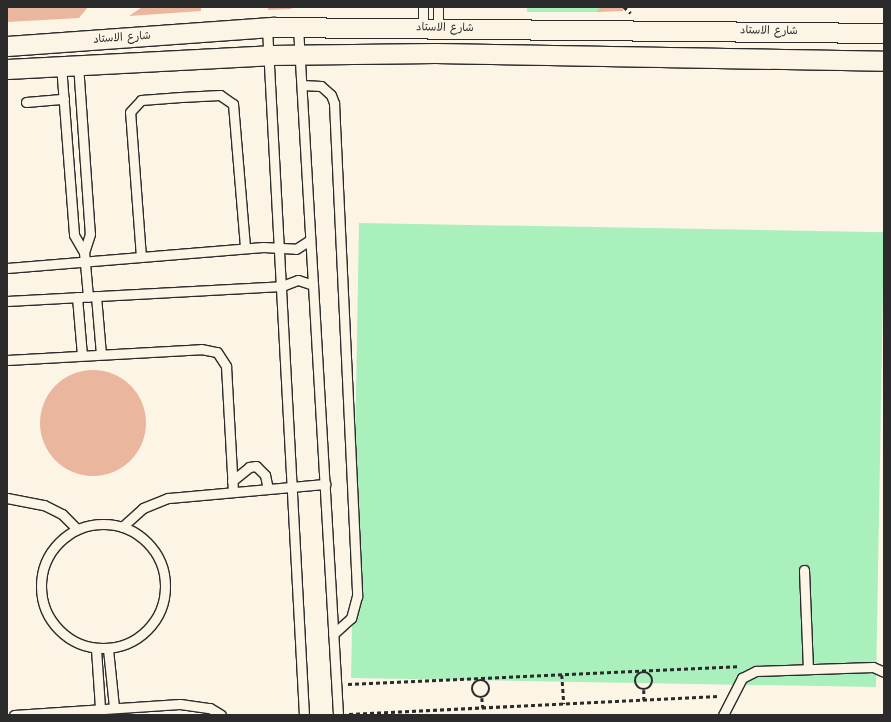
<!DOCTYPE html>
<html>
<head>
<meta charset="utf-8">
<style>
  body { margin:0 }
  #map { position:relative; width:891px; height:722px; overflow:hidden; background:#fcf5e5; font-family:Kalam,"Playpen Sans Arabic",sans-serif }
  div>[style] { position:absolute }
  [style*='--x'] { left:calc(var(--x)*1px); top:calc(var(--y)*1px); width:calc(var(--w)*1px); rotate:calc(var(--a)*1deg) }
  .green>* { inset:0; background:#a9f0bc; transform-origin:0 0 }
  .building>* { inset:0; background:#eab69d }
  .round { border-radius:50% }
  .path>* { height:2.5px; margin-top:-1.25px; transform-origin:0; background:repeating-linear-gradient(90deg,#2b2b2b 0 4px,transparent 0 7px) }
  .path>.ring { margin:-1.25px; padding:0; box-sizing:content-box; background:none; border:2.5px solid #2b2b2b; border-radius:50% }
  .roads { filter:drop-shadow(1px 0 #2b2b2b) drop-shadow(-1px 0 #2b2b2b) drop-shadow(0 1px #2b2b2b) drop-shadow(0 -1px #2b2b2b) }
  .service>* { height:9px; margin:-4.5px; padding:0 4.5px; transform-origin:4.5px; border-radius:4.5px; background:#fcf5e5 }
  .service>.ring { margin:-4.5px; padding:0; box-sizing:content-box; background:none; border:9px solid #fcf5e5; border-radius:50% }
  .minor>* { height:19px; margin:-9.5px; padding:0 9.5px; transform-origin:9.5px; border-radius:9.5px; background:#fcf5e5 }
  span { translate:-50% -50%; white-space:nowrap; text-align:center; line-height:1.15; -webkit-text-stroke:3px #fcf5e5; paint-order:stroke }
  .street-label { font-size:11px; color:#2b2b2b }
  .frame { position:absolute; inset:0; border:8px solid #2b2b2b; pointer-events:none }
</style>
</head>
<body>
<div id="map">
  <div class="green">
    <div style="left:527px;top:7px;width:74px;height:5px"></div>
    <div style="left:359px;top:223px;width:525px;height:455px;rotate:1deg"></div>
  </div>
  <div class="building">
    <div style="clip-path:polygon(7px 7px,88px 7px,79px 18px,7px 22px)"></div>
    <div style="clip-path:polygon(142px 7px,201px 7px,201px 11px,129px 16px)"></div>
    <div style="clip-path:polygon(268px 7px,289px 7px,292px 9px,268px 10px)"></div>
    <div style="clip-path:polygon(601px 7px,623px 7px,623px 11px,596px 12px)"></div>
    <div class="round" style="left:40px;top:370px;width:106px;height:106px"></div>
  </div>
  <div class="path">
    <div style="--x:624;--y:7;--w:9;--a:41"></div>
    <div class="ring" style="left:635px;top:672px;width:15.5px;height:15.5px"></div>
    <div style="--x:562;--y:675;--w:29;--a:86"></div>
    <div class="ring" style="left:472px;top:680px;width:15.5px;height:15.5px"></div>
    <div style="--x:348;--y:684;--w:390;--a:-2.6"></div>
    <div style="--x:644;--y:690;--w:10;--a:90"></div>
    <div style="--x:482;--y:698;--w:10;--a:84"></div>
    <div style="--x:349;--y:714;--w:370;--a:-2.8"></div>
  </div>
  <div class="roads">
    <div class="service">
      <div style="--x:423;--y:7;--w:20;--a:90"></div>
      <div style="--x:298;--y:27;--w:689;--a:86.67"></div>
      <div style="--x:438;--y:27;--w:20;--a:-90"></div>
      <div style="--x:267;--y:28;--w:688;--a:86.92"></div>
      <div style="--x:78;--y:64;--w:170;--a:86"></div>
      <div style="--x:90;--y:234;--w:19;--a:108"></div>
      <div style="--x:84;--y:252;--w:45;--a:84.9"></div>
      <div style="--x:61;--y:65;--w:170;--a:85.6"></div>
      <div style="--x:74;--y:235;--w:20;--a:60"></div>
      <div style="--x:302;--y:85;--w:19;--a:3"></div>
      <div style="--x:321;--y:86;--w:13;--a:42"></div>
      <div style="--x:331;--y:95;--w:9;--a:69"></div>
      <div style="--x:334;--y:103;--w:494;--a:87.3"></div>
      <div style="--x:357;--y:596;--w:23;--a:105"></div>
      <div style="--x:351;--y:618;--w:24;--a:138"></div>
      <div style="--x:26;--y:102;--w:38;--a:-5"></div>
      <div style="--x:141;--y:257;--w:145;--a:-94.3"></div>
      <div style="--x:130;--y:112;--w:16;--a:-47"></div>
      <div style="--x:141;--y:100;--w:40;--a:-4.3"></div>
      <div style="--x:181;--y:97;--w:39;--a:-3"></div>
      <div style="--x:220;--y:95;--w:16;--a:35"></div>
      <div style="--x:233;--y:104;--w:144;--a:85.2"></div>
      <div style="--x:7;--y:268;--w:257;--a:-4.7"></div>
      <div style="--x:263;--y:247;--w:33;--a:3"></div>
      <div style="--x:296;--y:249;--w:17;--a:-33"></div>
      <div style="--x:96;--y:296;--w:58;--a:85.1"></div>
      <div style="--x:77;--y:297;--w:58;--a:85.1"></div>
      <div style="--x:7;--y:301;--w:275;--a:-3.1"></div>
      <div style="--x:282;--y:286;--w:17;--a:-21"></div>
      <div style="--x:298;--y:280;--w:16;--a:18"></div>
      <div style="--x:7;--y:360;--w:194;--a:-3.2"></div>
      <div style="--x:201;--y:349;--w:16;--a:11"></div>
      <div style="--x:217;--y:352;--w:17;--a:57"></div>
      <div style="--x:226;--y:366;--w:126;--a:86.8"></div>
      <div style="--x:232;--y:481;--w:22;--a:-39"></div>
      <div style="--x:249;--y:467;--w:7;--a:-8"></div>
      <div style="--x:256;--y:466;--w:13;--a:45"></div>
      <div style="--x:265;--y:475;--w:14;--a:78"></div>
      <div style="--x:7;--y:498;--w:38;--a:11"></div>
      <div style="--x:44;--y:505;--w:20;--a:27"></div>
      <div style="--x:62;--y:514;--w:21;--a:45"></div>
      <div class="ring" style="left:41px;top:524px;width:115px;height:115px"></div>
      <div style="--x:122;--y:527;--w:28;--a:-42"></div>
      <div style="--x:143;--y:508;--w:27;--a:-22"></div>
      <div style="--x:168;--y:498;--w:158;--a:-5.1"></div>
      <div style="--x:804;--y:570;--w:99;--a:87.7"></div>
      <div style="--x:96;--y:649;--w:59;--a:86.1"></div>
      <div style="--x:108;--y:649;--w:58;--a:84.1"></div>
      <div style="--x:14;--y:715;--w:166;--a:-3.8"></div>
      <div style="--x:180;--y:704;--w:30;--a:8"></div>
      <div style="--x:210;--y:708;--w:13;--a:32"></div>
      <div style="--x:723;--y:715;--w:42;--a:-62.8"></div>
      <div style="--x:742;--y:678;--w:16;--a:-27"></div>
      <div style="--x:756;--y:671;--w:117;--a:-2"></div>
      <div style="--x:873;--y:667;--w:12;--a:24"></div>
    </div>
    <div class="minor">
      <div style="--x:7;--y:46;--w:268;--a:-4.1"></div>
      <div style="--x:274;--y:27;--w:610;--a:0.56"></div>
      <div style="--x:7;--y:69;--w:263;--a:-3"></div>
      <div style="--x:270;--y:55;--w:165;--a:-0.7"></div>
      <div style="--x:435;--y:53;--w:449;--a:1"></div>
    </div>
  </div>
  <div class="street-label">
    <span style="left:445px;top:28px;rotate:1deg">شارع الاستاد</span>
    <span style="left:769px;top:31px;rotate:1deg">شارع الاستاد</span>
    <span style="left:122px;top:38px;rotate:-4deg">شارع الاستاد</span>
  </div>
  <div class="frame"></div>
</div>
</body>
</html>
